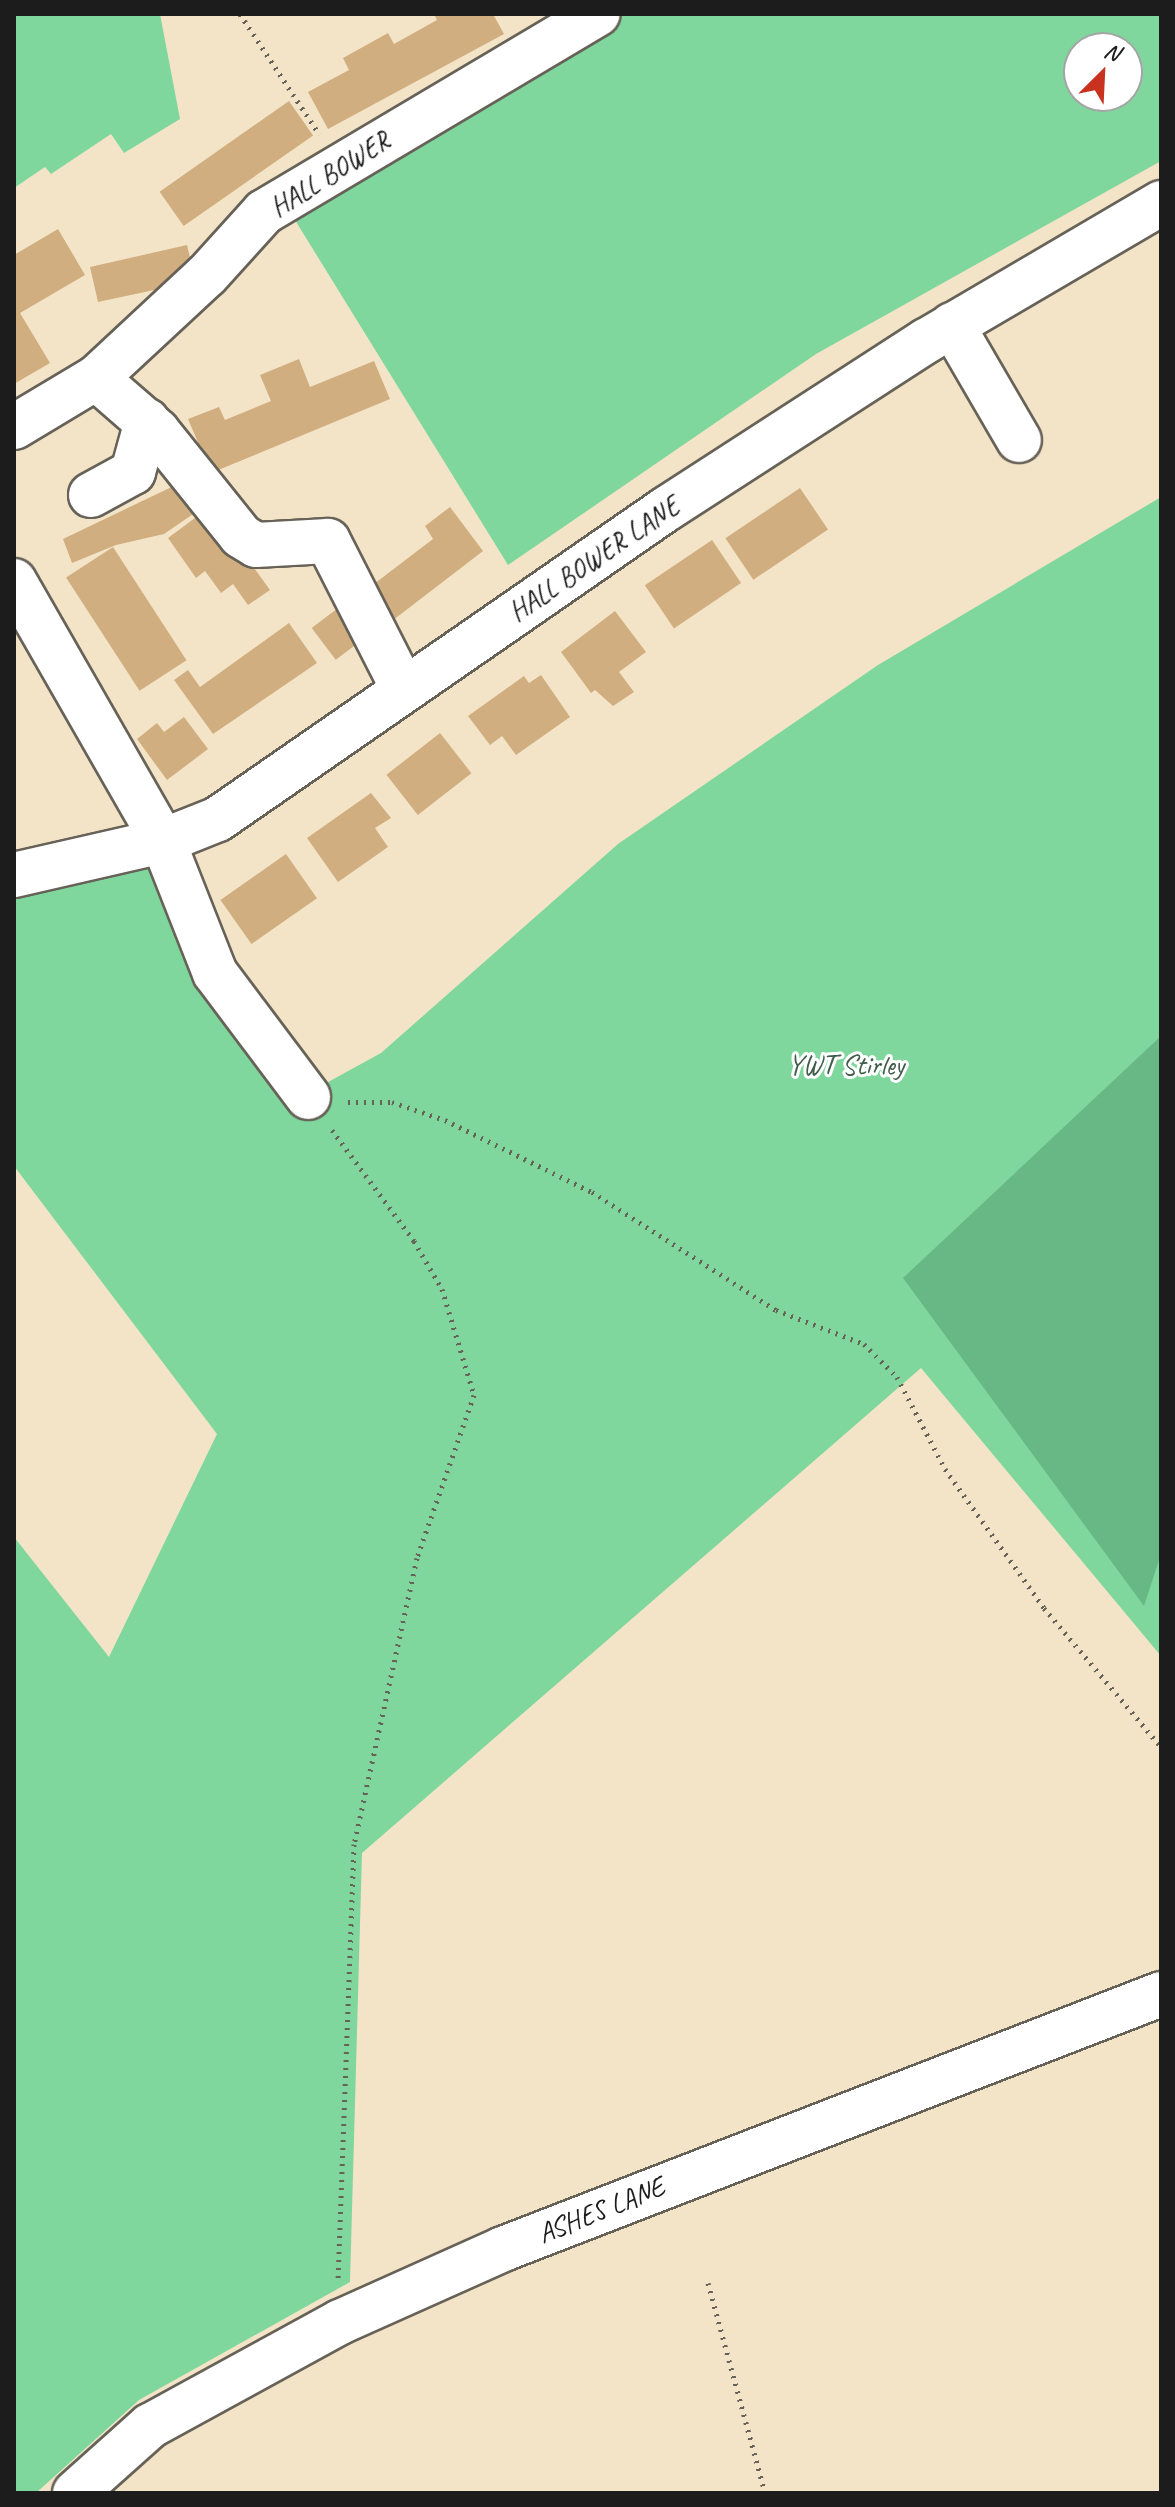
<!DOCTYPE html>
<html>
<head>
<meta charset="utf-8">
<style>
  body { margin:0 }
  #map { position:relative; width:1175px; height:2507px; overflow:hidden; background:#f3e4c8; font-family:Caveat,sans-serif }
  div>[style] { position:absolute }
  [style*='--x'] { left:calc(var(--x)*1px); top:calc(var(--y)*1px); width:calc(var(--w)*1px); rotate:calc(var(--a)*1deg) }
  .green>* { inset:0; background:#7fd79d }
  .forest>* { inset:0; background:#67b884 }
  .building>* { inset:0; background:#d1ae7f; transform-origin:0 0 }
  .path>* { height:5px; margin-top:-2.5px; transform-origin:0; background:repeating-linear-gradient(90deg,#676258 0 2px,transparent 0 8px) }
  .roads { filter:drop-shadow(2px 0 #676258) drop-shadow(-2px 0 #676258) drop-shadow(0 2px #676258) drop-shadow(0 -2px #676258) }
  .minor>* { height:44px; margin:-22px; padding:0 22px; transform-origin:22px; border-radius:22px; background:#fff }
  span { translate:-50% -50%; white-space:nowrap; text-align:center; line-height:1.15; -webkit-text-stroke:6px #fff; paint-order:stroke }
  .street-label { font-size:28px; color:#1c1c1c }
  .park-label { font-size:28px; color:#3f5d49 }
  .frame { position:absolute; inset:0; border:16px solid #1c1c1c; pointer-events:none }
  .north { position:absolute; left:1063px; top:32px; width:80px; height:80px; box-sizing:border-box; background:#fff; border:2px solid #a4a4a4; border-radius:50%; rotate:24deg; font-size:22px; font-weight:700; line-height:32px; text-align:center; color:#1c1c1c }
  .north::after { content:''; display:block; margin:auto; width:28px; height:36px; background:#c8321e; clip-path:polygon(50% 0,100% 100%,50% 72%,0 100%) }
</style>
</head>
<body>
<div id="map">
  <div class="green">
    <div style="clip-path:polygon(14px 14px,160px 14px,180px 119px,124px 153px,111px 134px,51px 174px,45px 167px,14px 188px)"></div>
    <div style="clip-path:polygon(evenodd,622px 14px,1161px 14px,1161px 161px,816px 354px,508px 565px,290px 212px,622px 14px,1079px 48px,1127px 48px,1127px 96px,1079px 96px,1079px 48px)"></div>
    <div style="clip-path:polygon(1161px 497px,1161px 1656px,921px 1368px,362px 1853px,350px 2282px,139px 2400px,36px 2493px,14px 2493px,14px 1537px,109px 1657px,217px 1434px,14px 1166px,14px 892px,150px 864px,299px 1098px,381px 1053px,618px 844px,878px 665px)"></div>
  </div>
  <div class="forest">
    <div style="clip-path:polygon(1161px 1036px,1161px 1554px,1144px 1606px,903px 1278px)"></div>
  </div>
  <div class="building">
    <div style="clip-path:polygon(434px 14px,493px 14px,504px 34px,328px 129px,308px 92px,349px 70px,343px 58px,388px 33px,394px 44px,437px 20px)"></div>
    <div style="left:289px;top:101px;width:42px;height:158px;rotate:55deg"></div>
    <div style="clip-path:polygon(58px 229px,85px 275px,20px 313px,50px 363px,14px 384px,14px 255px)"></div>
    <div style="clip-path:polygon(187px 245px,193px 270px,187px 283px,98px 302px,90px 267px)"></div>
    <div style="clip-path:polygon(299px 359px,310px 387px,374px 361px,390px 399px,211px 473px,188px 419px,219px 407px,225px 420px,271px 401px,260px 375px)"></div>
    <div style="clip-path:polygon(182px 482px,199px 510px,164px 534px,116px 545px,72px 563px,63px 539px)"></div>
    <div style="left:800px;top:488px;width:50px;height:90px;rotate:56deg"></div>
    <div style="clip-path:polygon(450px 507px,483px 551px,388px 624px,366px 590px,433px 539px,425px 526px)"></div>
    <div style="clip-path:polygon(199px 515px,234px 540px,270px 590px,248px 605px,233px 584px,221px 593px,205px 571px,196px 578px,168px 538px)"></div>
    <div style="left:712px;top:540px;width:52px;height:81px;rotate:56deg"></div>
    <div style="left:113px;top:547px;width:135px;height:56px;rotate:57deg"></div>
    <div style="left:346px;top:602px;width:40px;height:43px;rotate:53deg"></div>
    <div style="clip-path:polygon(615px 611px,646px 652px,619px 672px,634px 692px,613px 706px,595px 690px,591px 693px,561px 652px)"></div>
    <div style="clip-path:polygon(289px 623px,317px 663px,213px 734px,174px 680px,188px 670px,200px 687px)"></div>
    <div style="clip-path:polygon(541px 675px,570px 717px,516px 755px,502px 736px,490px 745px,468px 716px,524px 676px,529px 683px)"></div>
    <div style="clip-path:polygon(184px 717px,208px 749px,167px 780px,137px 739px,157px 723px,164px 732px)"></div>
    <div style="left:440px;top:733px;width:51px;height:68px;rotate:52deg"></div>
    <div style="clip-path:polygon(371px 793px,391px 818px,375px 828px,388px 847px,338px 882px,307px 838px)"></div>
    <div style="left:286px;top:854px;width:54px;height:80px;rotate:55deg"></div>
  </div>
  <div class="path">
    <div style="--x:240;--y:14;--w:144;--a:56.6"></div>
    <div style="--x:348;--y:1102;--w:44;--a:0"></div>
    <div style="--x:392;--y:1102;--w:56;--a:18.8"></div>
    <div style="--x:445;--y:1120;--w:164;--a:26.1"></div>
    <div style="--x:592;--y:1192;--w:219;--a:32.7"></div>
    <div style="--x:776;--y:1310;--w:94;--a:21.1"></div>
    <div style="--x:864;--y:1344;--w:47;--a:45"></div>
    <div style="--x:897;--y:1377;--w:104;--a:62.4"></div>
    <div style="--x:945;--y:1469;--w:171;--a:54.5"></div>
    <div style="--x:1044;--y:1608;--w:182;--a:49.9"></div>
    <div style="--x:332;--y:1130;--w:138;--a:53.5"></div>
    <div style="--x:414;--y:1241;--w:56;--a:59.7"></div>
    <div style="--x:442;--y:1289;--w:111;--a:73.2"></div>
    <div style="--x:474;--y:1395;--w:173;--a:109.3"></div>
    <div style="--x:417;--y:1558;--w:293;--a:102.4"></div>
    <div style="--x:354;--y:1844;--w:435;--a:92.1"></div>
    <div style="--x:708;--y:2283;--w:218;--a:74.8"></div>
  </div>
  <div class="roads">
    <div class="minor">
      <div style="--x:952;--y:325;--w:133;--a:59.8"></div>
      <div style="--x:96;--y:378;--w:81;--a:41"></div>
      <div style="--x:157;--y:431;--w:134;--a:51.3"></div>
      <div style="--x:241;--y:536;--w:17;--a:31"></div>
      <div style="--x:256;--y:545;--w:72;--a:-3.2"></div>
      <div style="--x:328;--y:541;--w:165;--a:63"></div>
      <div style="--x:14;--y:427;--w:96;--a:-30.9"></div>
      <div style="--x:96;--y:378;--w:151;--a:-42.9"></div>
      <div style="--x:207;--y:275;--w:85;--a:-47.9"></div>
      <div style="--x:264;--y:212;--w:388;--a:-30.7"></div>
      <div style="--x:91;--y:495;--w:48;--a:-28.7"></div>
      <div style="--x:133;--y:472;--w:53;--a:-74.6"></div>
      <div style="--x:14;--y:581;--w:300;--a:60.2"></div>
      <div style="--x:163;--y:841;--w:142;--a:68.5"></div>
      <div style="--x:215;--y:973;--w:155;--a:53.1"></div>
      <div style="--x:14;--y:875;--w:153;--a:-12.9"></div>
      <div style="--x:163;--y:841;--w:59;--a:-21.8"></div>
      <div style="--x:218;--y:819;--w:545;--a:-34.68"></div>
      <div style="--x:666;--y:509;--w:310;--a:-32.9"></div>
      <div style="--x:926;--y:341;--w:273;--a:-30.4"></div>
      <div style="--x:75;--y:2493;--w:101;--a:-41.8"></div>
      <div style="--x:150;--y:2426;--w:217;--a:-28.7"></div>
      <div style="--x:340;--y:2322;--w:179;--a:-24.1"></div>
      <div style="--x:503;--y:2249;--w:706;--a:-21.18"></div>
    </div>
  </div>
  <div class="street-label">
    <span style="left:330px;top:174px;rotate:-32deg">HALL BOWER</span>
    <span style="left:594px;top:559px;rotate:-34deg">HALL BOWER LANE</span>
    <span style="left:601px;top:2210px;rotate:-22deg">ASHES LANE</span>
  </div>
  <div class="park-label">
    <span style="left:846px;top:1065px">YWT Stirley</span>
  </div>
  <div class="frame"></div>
  <div class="north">N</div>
</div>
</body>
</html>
